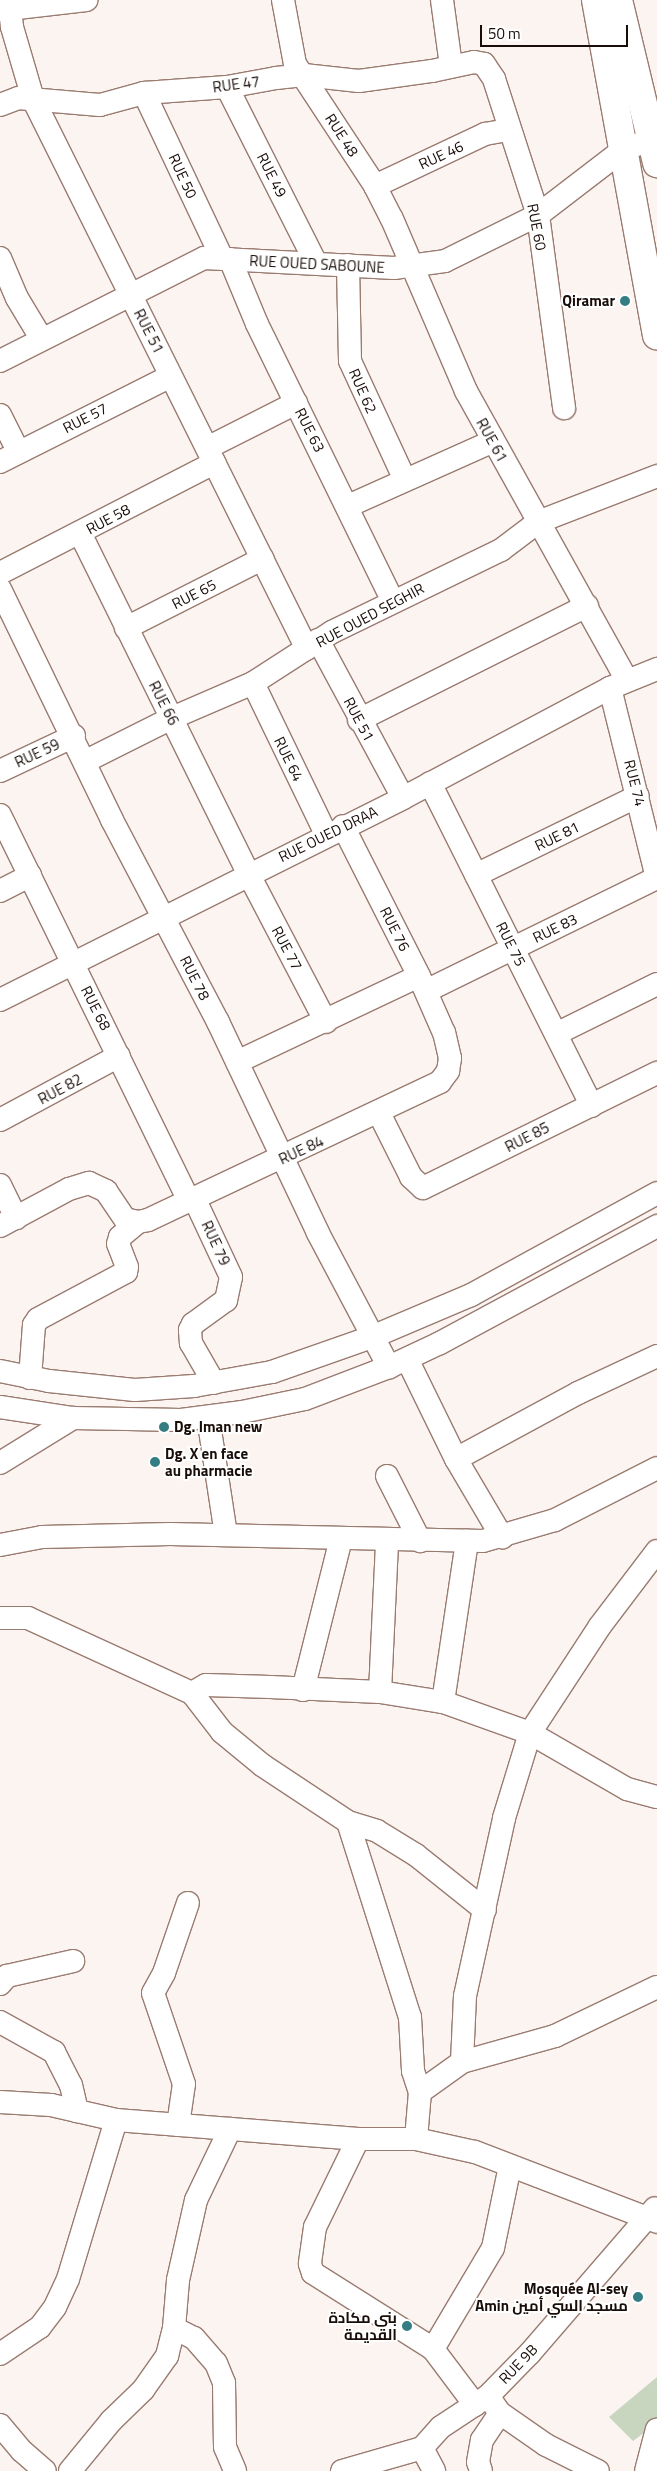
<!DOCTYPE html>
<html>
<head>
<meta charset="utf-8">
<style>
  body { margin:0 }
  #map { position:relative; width:657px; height:2471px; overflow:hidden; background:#fbf4f1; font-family:"Titillium Web",Cairo,sans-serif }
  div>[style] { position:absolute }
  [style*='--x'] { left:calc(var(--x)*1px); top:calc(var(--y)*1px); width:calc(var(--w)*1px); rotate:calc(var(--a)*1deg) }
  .green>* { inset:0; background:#c8d6c0 }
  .roads { filter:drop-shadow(1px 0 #9a7b70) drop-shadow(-1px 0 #9a7b70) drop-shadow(0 1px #9a7b70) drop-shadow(0 -1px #9a7b70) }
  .minor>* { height:22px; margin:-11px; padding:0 11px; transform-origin:11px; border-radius:11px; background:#fff }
  .major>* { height:28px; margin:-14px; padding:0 14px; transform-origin:14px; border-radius:14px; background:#fff }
  .dots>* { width:14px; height:14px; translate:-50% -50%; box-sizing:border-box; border:2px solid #fff; border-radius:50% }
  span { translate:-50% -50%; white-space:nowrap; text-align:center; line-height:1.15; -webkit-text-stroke:4px #fff; paint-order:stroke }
  .street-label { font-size:15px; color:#180d09 }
  .poi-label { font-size:15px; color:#180d09; font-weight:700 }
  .right { translate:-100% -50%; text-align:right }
  .left { translate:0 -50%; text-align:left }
  .scale { position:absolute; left:480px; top:25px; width:148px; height:22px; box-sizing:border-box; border:2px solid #180d09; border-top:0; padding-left:6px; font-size:15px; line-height:18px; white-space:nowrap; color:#180d09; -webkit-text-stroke:4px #fff; paint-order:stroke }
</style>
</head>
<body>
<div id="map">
  <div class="green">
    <div style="clip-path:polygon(657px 2377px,657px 2423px,633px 2441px,609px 2417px)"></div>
  </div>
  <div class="roads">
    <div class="minor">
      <div style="--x:283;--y:0;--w:65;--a:79.4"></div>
      <div style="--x:295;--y:64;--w:146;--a:56.7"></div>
      <div style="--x:375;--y:186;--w:37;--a:63"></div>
      <div style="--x:392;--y:219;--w:187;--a:66.7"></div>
      <div style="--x:466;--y:391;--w:331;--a:60.9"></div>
      <div style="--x:442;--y:0;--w:67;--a:82.2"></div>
      <div style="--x:10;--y:8;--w:19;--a:84"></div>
      <div style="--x:12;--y:27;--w:75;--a:73.7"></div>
      <div style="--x:33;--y:99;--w:614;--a:63.52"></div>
      <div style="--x:0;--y:10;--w:87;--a:-6.6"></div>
      <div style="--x:227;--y:87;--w:197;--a:63.2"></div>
      <div style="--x:144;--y:93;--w:183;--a:64.7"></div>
      <div style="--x:0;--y:105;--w:19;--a:-21"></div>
      <div style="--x:18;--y:98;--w:82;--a:4.9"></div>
      <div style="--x:100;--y:105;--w:46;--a:-15.3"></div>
      <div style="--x:144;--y:93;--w:83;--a:-4.1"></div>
      <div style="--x:227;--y:87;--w:50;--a:-10.4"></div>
      <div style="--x:276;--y:78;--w:28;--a:-6"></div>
      <div style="--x:304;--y:75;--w:55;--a:6.2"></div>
      <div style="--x:359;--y:81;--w:74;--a:-7.8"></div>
      <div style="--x:432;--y:71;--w:43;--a:-12.1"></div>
      <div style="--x:474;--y:62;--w:10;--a:11"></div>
      <div style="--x:484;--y:64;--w:18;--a:56"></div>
      <div style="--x:494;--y:79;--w:143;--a:72.1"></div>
      <div style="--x:538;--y:215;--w:195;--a:82.3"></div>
      <div style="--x:375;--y:186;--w:122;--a:-25.3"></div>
      <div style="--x:485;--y:134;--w:23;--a:-10"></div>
      <div style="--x:0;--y:258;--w:43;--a:67"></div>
      <div style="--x:17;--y:298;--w:47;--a:59"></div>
      <div style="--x:230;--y:259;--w:70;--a:67.4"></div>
      <div style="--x:257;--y:324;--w:309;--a:63.9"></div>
      <div style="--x:348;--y:265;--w:96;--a:88.8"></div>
      <div style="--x:350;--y:361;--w:131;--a:65.2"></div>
      <div style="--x:0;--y:361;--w:229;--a:-26.8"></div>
      <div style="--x:204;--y:258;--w:190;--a:3"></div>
      <div style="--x:394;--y:268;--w:51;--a:-7.8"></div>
      <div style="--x:445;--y:261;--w:104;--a:-26.3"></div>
      <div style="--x:538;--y:215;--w:108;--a:-37.5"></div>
      <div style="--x:624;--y:149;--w:35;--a:-18"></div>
      <div style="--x:0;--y:415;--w:40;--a:63.4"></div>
      <div style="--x:207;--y:448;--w:100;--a:-26.8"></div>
      <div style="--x:0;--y:462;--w:191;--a:-26.7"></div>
      <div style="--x:348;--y:506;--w:159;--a:-24.1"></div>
      <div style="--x:80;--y:533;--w:379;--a:63.7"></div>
      <div style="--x:248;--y:873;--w:168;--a:62.4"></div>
      <div style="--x:0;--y:573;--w:241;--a:-27.2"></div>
      <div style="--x:0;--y:589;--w:257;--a:64.1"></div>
      <div style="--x:112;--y:820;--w:228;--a:62.3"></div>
      <div style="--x:218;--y:1022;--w:233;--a:64.6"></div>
      <div style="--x:318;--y:1233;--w:152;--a:62.1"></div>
      <div style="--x:126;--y:628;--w:153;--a:-26.9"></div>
      <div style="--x:318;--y:640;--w:179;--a:61.7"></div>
      <div style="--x:253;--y:683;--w:168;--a:64.2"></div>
      <div style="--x:610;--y:688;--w:196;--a:76.1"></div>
      <div style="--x:359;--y:720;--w:255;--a:-26.6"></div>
      <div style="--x:86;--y:761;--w:96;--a:-26.6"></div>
      <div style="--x:172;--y:718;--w:88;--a:-23.4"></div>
      <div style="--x:253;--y:683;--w:94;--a:-32.8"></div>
      <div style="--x:332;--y:632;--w:188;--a:-25.9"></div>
      <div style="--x:501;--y:550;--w:46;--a:-37.1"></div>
      <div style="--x:538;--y:522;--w:128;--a:-21.1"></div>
      <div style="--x:0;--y:771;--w:82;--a:-25.3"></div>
      <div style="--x:430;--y:783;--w:361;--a:63.4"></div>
      <div style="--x:0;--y:815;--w:431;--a:63.9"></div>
      <div style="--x:476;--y:875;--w:180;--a:-26"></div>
      <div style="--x:0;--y:891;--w:34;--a:-27"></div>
      <div style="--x:426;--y:991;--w:257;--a:-26.1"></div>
      <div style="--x:0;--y:1000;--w:451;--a:-26.6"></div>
      <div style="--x:403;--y:798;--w:234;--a:-28"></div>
      <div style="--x:610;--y:688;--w:51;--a:-22"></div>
      <div style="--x:556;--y:1034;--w:113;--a:-26.3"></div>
      <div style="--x:237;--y:1062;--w:201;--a:-25.3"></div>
      <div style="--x:379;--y:1113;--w:72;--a:63.4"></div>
      <div style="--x:411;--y:1177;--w:16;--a:43"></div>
      <div style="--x:423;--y:1188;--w:261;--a:-26.2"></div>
      <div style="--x:0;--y:1120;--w:135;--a:-28.3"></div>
      <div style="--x:0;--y:1185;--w:37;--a:64"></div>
      <div style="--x:195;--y:1200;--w:85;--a:64.9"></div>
      <div style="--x:231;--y:1277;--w:24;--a:102"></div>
      <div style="--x:226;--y:1300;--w:41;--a:144"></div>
      <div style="--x:193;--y:1324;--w:7;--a:117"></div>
      <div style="--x:190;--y:1330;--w:13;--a:86"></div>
      <div style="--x:191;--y:1343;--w:46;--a:60.1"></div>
      <div style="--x:0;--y:1226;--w:78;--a:-28.2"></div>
      <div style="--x:69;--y:1189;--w:21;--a:-17"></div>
      <div style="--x:89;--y:1183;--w:19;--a:25"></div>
      <div style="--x:106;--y:1191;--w:34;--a:56"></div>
      <div style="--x:125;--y:1219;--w:13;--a:13"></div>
      <div style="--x:138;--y:1222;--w:10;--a:-11"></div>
      <div style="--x:148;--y:1220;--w:323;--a:-25.3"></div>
      <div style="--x:440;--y:1082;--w:14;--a:-54"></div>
      <div style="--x:448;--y:1071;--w:13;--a:-81"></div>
      <div style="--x:450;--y:1058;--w:26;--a:-103"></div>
      <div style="--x:444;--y:1033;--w:62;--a:-113.7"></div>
      <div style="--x:419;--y:976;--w:168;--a:-116.9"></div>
      <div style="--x:407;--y:1359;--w:111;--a:63.9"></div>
      <div style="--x:456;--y:1459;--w:91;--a:59.5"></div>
      <div style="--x:0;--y:1371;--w:50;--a:11.5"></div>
      <div style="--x:49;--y:1381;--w:86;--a:6"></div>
      <div style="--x:135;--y:1390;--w:59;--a:-3.9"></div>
      <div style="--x:194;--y:1386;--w:79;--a:-10.2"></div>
      <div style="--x:272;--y:1372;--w:106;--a:-19.3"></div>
      <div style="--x:372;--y:1337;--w:108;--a:-23"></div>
      <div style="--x:471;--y:1295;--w:212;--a:-28.7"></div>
      <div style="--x:30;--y:1378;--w:53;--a:-85.7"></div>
      <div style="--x:34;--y:1325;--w:7;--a:-56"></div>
      <div style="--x:38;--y:1319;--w:100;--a:-28.1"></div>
      <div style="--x:126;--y:1272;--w:5;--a:-79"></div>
      <div style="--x:127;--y:1267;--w:25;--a:-111"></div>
      <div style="--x:118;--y:1244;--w:7;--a:-74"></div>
      <div style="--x:120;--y:1237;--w:23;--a:-40"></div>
      <div style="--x:0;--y:1407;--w:74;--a:8.6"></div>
      <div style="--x:73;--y:1418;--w:108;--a:1.1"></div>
      <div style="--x:181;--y:1420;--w:62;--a:-7.5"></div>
      <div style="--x:242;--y:1412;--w:64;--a:-11.7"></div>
      <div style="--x:305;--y:1399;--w:90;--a:-20.9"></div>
      <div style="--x:389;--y:1367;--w:56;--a:-25.2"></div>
      <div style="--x:440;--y:1343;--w:247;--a:-28.3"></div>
      <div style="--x:208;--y:1417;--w:119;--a:81.3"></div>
      <div style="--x:456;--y:1459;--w:139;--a:-28.4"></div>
      <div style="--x:578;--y:1393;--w:87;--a:-25.1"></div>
      <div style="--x:0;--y:1463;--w:86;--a:-31.7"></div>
      <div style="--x:387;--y:1476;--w:73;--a:63.1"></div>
      <div style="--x:0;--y:1545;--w:43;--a:-10.8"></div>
      <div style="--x:42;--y:1537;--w:128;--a:-1.3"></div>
      <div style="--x:170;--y:1534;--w:313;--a:1.3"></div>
      <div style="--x:483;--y:1541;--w:75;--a:-16.3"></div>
      <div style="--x:555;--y:1520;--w:114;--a:-27"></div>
      <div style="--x:0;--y:1618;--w:28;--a:0"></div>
      <div style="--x:28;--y:1618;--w:180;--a:24.6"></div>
      <div style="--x:192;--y:1693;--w:16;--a:-30"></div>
      <div style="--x:206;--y:1685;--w:64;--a:1.8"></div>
      <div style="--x:270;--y:1687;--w:110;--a:2.6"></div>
      <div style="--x:380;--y:1692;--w:64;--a:9"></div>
      <div style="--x:443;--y:1702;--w:92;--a:19.6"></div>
      <div style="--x:530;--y:1733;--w:112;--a:30"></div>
      <div style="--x:627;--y:1789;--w:31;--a:15"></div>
      <div style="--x:303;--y:1690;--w:156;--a:-75.9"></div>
      <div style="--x:380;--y:1692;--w:151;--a:-87.3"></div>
      <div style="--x:192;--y:1693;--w:49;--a:52.4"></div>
      <div style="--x:222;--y:1732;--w:52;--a:39.5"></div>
      <div style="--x:262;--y:1765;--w:103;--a:33.5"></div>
      <div style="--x:348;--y:1822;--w:30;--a:17"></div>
      <div style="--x:377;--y:1831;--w:46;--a:31.6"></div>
      <div style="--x:416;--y:1855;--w:88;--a:38.6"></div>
      <div style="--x:443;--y:1702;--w:163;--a:-81.5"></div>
      <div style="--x:348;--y:1822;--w:205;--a:72.4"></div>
      <div style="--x:410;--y:2017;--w:54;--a:86.8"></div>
      <div style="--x:413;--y:2071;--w:22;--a:72"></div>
      <div style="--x:420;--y:2092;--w:47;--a:94.9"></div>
      <div style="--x:0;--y:1984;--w:11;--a:-49"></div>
      <div style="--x:7;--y:1976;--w:68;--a:-12.8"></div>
      <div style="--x:0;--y:2022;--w:62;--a:29.1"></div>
      <div style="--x:54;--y:2052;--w:37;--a:63"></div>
      <div style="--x:71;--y:2085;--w:27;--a:77"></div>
      <div style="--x:462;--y:2062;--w:66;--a:-87.4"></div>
      <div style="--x:465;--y:1996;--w:182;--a:-77.6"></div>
      <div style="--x:504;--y:1818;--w:89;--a:-73"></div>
      <div style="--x:530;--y:1733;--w:128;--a:-56.8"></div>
      <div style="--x:600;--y:1626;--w:94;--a:-52.8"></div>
      <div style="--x:420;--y:2092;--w:52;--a:-35.5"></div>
      <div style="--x:462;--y:2062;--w:97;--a:-15.6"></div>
      <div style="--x:555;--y:2036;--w:113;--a:-25.7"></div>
      <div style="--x:0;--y:2102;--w:51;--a:3.4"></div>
      <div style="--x:51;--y:2105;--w:67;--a:13"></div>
      <div style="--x:116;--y:2120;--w:243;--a:4.5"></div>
      <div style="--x:358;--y:2139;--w:58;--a:0"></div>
      <div style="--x:416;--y:2139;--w:60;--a:12.4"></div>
      <div style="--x:475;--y:2152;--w:195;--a:21"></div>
      <div style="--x:178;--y:2125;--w:41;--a:-81.7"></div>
      <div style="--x:184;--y:2084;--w:96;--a:-108.8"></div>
      <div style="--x:153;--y:1993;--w:23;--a:-61"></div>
      <div style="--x:164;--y:1973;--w:74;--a:-71.1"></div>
      <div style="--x:358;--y:2139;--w:98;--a:116"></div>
      <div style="--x:315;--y:2227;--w:37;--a:98"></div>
      <div style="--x:310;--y:2264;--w:9;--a:72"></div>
      <div style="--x:313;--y:2273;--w:142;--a:32.3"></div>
      <div style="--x:433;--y:2349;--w:70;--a:53.1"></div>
      <div style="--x:174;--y:2328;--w:22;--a:27"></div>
      <div style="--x:194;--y:2338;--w:33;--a:49"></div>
      <div style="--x:216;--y:2363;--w:22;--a:68"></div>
      <div style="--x:224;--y:2383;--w:64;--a:89.1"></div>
      <div style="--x:225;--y:2447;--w:26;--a:67"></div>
      <div style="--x:433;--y:2349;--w:117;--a:-59.3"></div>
      <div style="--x:493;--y:2248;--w:84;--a:-78.3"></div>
      <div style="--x:0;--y:2354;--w:48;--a:-34"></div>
      <div style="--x:40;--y:2327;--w:25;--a:-53"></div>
      <div style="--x:55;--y:2307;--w:31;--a:-65"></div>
      <div style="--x:68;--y:2279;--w:166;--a:-73.2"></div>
      <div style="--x:488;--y:2396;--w:21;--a:55"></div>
      <div style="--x:500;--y:2413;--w:56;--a:34.8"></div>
      <div style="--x:546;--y:2445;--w:58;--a:26.6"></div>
      <div style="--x:0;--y:2425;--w:34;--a:50"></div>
      <div style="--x:22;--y:2451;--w:30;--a:41"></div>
      <div style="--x:422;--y:2448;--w:26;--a:62"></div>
      <div style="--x:70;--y:2471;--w:65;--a:-50.6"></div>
      <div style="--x:111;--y:2421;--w:45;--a:-44.1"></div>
      <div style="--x:143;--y:2390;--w:42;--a:-54.8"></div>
      <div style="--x:167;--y:2356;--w:29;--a:-76"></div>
      <div style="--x:174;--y:2328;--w:48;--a:-85.2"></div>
      <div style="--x:178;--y:2280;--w:82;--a:-77.3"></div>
      <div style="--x:196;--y:2200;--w:79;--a:-64.4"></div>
      <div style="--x:342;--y:2471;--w:83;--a:-16"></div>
      <div style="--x:422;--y:2448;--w:28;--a:-48"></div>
      <div style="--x:441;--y:2427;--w:56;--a:-33.4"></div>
      <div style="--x:488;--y:2396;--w:60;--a:-45.7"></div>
      <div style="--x:530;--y:2353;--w:191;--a:-49.2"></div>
      <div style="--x:481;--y:2471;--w:9;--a:-108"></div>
      <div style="--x:478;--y:2462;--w:22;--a:-80"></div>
      <div style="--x:482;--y:2440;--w:32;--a:-56"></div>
      <div style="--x:646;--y:2471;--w:43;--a:-75.3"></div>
    </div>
    <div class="major">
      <div style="--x:596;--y:0;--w:341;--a:79.7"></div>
      <div style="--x:618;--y:0;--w:168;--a:76.5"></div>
    </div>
  </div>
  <div class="dots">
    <div style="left:625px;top:301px;background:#347d83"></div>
    <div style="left:164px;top:1427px;background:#347d83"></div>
    <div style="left:155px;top:1462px;background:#347d83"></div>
    <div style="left:638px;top:2297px;background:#347d83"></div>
    <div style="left:407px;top:2326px;background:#347d83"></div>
  </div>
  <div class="street-label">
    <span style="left:236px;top:84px;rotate:-8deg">RUE 47</span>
    <span style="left:342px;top:135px;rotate:57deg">RUE 48</span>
    <span style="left:441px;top:155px;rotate:-25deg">RUE 46</span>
    <span style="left:272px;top:175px;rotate:63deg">RUE 49</span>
    <span style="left:183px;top:176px;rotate:65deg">RUE 50</span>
    <span style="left:537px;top:227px;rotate:79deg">RUE 60</span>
    <span style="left:317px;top:264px;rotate:3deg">RUE OUED SABOUNE</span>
    <span style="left:149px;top:331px;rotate:63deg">RUE 51</span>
    <span style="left:363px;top:391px;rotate:66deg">RUE 62</span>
    <span style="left:85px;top:418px;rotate:-27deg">RUE 57</span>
    <span style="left:310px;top:430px;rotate:63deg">RUE 63</span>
    <span style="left:492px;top:440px;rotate:61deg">RUE 61</span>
    <span style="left:108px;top:519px;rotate:-28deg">RUE 58</span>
    <span style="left:194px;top:594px;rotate:-27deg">RUE 65</span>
    <span style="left:370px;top:615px;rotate:-28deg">RUE OUED SEGHIR</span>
    <span style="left:164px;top:703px;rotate:63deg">RUE 66</span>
    <span style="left:359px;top:719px;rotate:62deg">RUE 51</span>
    <span style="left:37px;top:753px;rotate:-25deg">RUE 59</span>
    <span style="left:289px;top:759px;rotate:64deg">RUE 64</span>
    <span style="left:635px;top:783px;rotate:76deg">RUE 74</span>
    <span style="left:328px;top:834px;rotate:-26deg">RUE OUED DRAA</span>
    <span style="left:557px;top:836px;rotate:-26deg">RUE 81</span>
    <span style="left:555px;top:928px;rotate:-26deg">RUE 83</span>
    <span style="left:395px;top:929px;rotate:63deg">RUE 76</span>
    <span style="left:511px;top:944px;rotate:63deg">RUE 75</span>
    <span style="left:287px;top:948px;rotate:62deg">RUE 77</span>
    <span style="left:195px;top:978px;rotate:63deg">RUE 78</span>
    <span style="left:96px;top:1008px;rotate:63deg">RUE 68</span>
    <span style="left:60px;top:1089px;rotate:-28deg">RUE 82</span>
    <span style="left:527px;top:1137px;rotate:-27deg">RUE 85</span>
    <span style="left:301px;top:1150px;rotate:-25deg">RUE 84</span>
    <span style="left:216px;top:1243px;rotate:65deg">RUE 79</span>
    <span style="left:518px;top:2364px;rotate:-46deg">RUE 9B</span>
  </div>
  <div class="poi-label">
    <span class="right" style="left:615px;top:301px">Qiramar</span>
    <span class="left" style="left:174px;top:1427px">Dg. Iman new</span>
    <span class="left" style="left:165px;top:1462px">Dg. X en face<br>au pharmacie</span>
    <span class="right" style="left:628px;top:2297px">Mosquée Al-sey<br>Amin مسجد السي أمين</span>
    <span class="right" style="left:397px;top:2326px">بني مكادة<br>القديمة</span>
  </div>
  <div class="scale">50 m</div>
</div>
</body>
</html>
